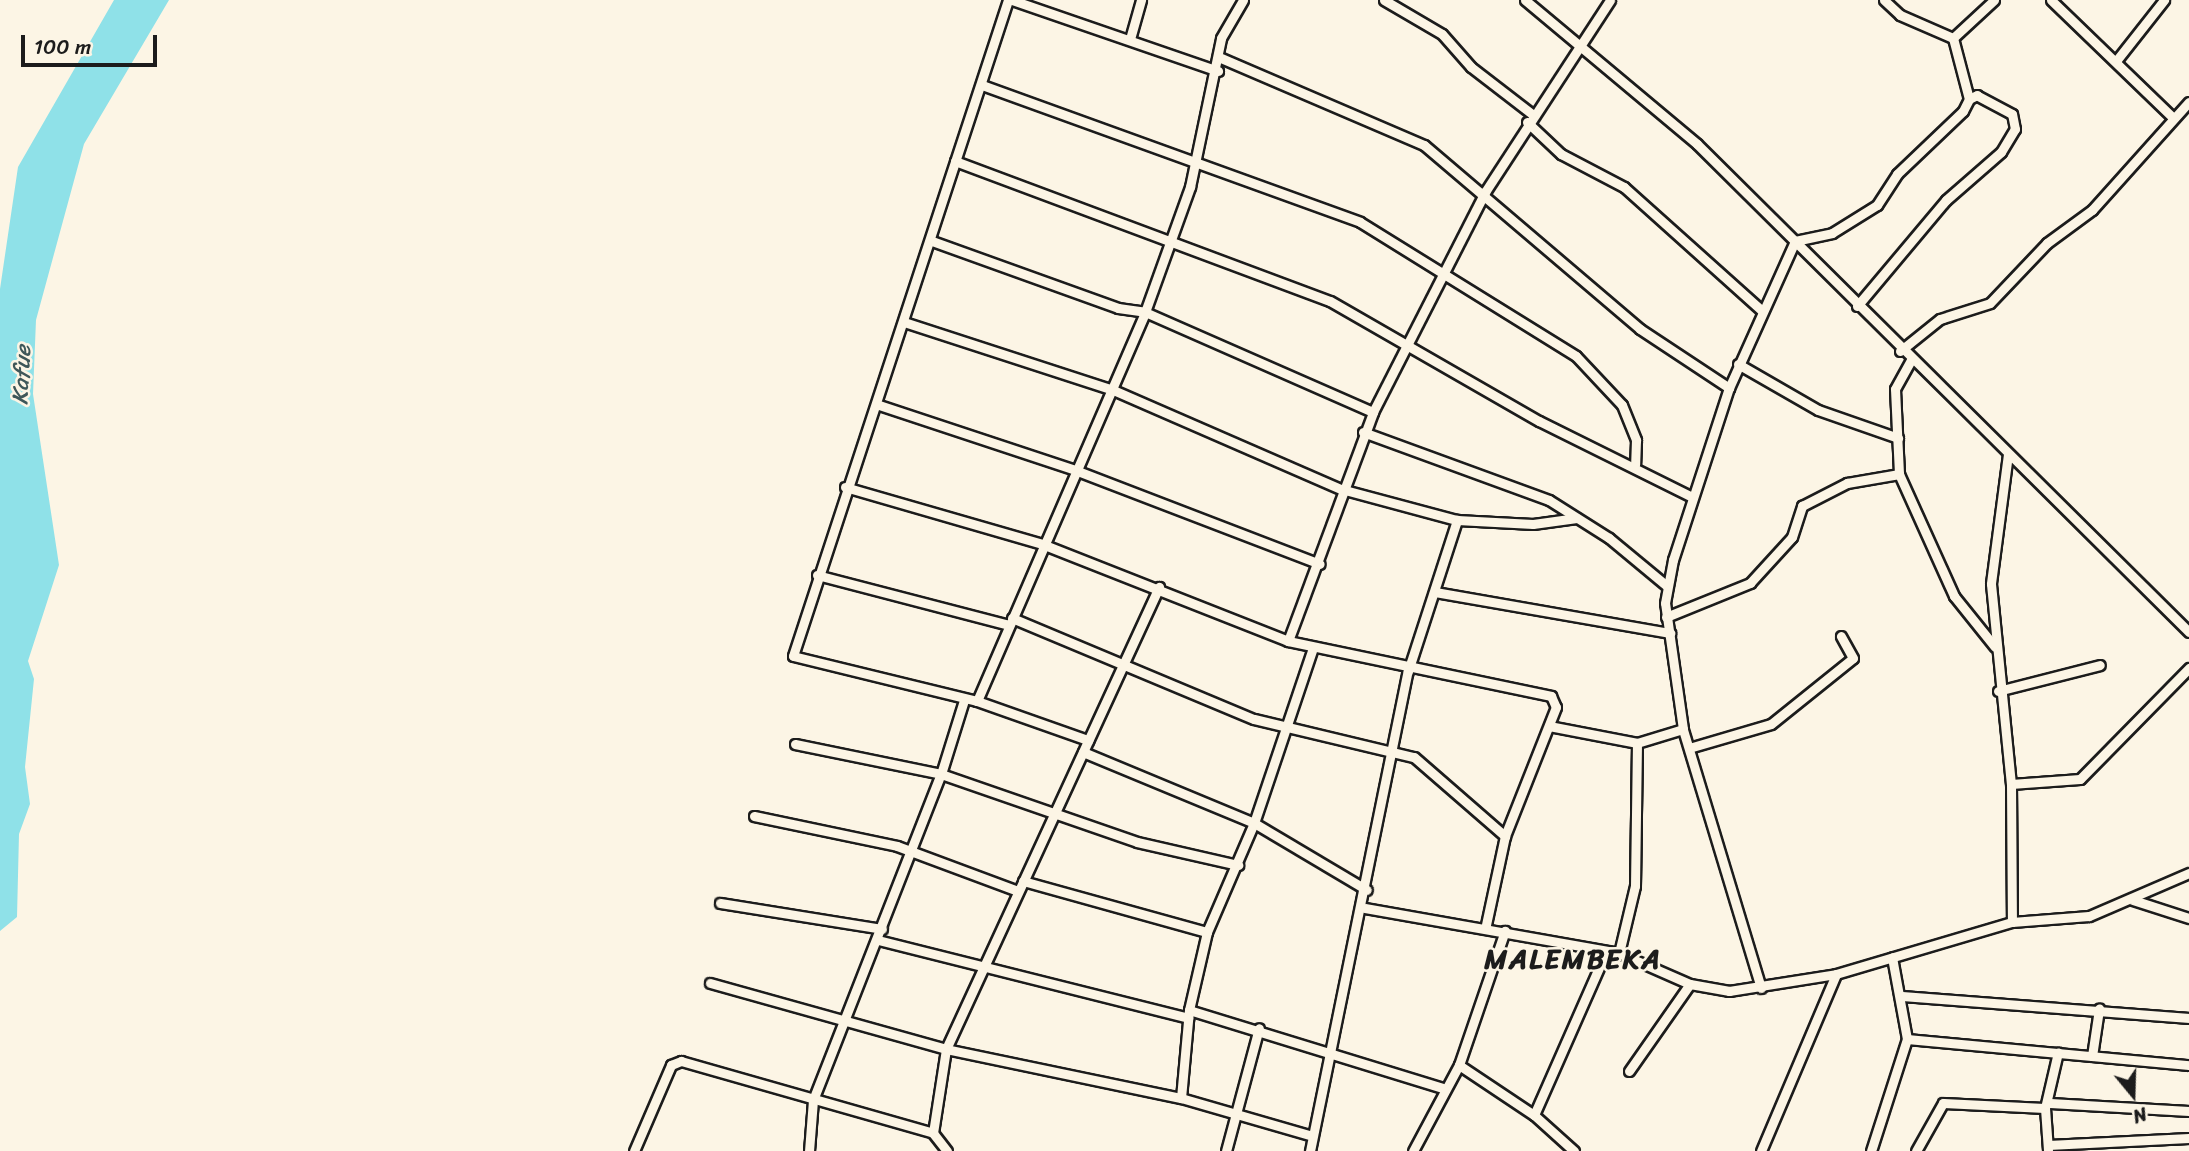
<!DOCTYPE html>
<html>
<head>
<meta charset="utf-8">
<style>
  body { margin:0 }
  #map { position:relative; width:2189px; height:1151px; overflow:hidden; background:#fcf5e5; font-family:Sriracha,sans-serif }
  div>[style] { position:absolute }
  [style*='--x'] { left:calc(var(--x)*1px); top:calc(var(--y)*1px); width:calc(var(--w)*1px); rotate:calc(var(--a)*1deg) }
  .water>* { inset:0; background:#8fe1e8 }
  .roads { filter:drop-shadow(2px 0 #1c1c1c) drop-shadow(-2px 0 #1c1c1c) drop-shadow(0 2px #1c1c1c) drop-shadow(0 -2px #1c1c1c) }
  .street>* { height:9px; margin:-4.5px; padding:0 4.5px; transform-origin:4.5px; border-radius:4.5px; background:#fcf5e5 }
  span { translate:-50% -50%; white-space:nowrap; text-align:center; line-height:1.15; -webkit-text-stroke:5px #fcf5e5; paint-order:stroke }
  .water-label { font-size:23px; color:#3e5759; font-style:italic }
  .district-label { font-size:28px; color:#1c1c1c; font-weight:700; letter-spacing:2px }
  .north { position:absolute; left:2098px; top:1060px; width:70px; height:70px; -webkit-text-stroke:5px #fcf5e5; paint-order:stroke; rotate:161deg; font-size:19px; font-weight:700; line-height:28px; text-align:center; color:#1c1c1c }
  .north::after { content:''; display:block; margin:auto; width:24px; height:32px; background:#1c1c1c; clip-path:polygon(50% 0,100% 100%,50% 72%,0 100%) }
  .scale { position:absolute; left:21px; top:35px; width:136px; height:32px; box-sizing:border-box; border:4px solid #1c1c1c; border-top:0; padding-left:9px; font-size:21px; line-height:24px; white-space:nowrap; color:#1c1c1c; -webkit-text-stroke:5px #fcf5e5; paint-order:stroke }
</style>
</head>
<body>
<div id="map">
  <div class="water">
    <div style="clip-path:polygon(114px 0,169px 0,84px 144px,36px 320px,33px 394px,59px 565px,28px 661px,34px 679px,25px 767px,30px 804px,19px 834px,17px 917px,0 931px,0 289px,18px 167px)"></div>
  </div>
  <div class="roads">
    <div class="street">
      <div style="--x:1008;--y:0;--w:690;--a:108.15"></div>
      <div style="--x:793;--y:656;--w:189;--a:13.7"></div>
      <div style="--x:977;--y:701;--w:118;--a:19.4"></div>
      <div style="--x:1012;--y:0;--w:218;--a:19"></div>
      <div style="--x:1384;--y:0;--w:67;--a:30.4"></div>
      <div style="--x:1442;--y:34;--w:44;--a:48.7"></div>
      <div style="--x:1471;--y:67;--w:77;--a:37.6"></div>
      <div style="--x:1525;--y:0;--w:224;--a:39.9"></div>
      <div style="--x:1697;--y:144;--w:693;--a:44.77"></div>
      <div style="--x:1884;--y:0;--w:22;--a:43"></div>
      <div style="--x:1900;--y:15;--w:58;--a:23.5"></div>
      <div style="--x:2051;--y:0;--w:170;--a:44"></div>
      <div style="--x:1130;--y:39;--w:41;--a:-74.2"></div>
      <div style="--x:1221;--y:58;--w:221;--a:23.2"></div>
      <div style="--x:1424;--y:145;--w:284;--a:40.4"></div>
      <div style="--x:1640;--y:329;--w:107;--a:33.5"></div>
      <div style="--x:2116;--y:61;--w:78;--a:-51.8"></div>
      <div style="--x:982;--y:85;--w:402;--a:19.9"></div>
      <div style="--x:1360;--y:222;--w:254;--a:31.8"></div>
      <div style="--x:1576;--y:356;--w:67;--a:46.8"></div>
      <div style="--x:1622;--y:405;--w:38;--a:68"></div>
      <div style="--x:1636;--y:440;--w:24;--a:92"></div>
      <div style="--x:1527;--y:122;--w:47;--a:43.3"></div>
      <div style="--x:1561;--y:154;--w:71;--a:27.6"></div>
      <div style="--x:1624;--y:187;--w:186;--a:41.9"></div>
      <div style="--x:955;--y:161;--w:400;--a:20.5"></div>
      <div style="--x:1330;--y:301;--w:241;--a:29.9"></div>
      <div style="--x:1539;--y:421;--w:171;--a:26.4"></div>
      <div style="--x:932;--y:241;--w:198;--a:19.8"></div>
      <div style="--x:1118;--y:308;--w:27;--a:8"></div>
      <div style="--x:1145;--y:312;--w:249;--a:23.7"></div>
      <div style="--x:1857;--y:306;--w:138;--a:-50"></div>
      <div style="--x:1946;--y:200;--w:73;--a:-41.1"></div>
      <div style="--x:2001;--y:152;--w:27;--a:-59"></div>
      <div style="--x:2015;--y:129;--w:15;--a:-101"></div>
      <div style="--x:2012;--y:114;--w:40;--a:-152"></div>
      <div style="--x:1977;--y:95;--w:9;--a:153"></div>
      <div style="--x:904;--y:322;--w:220;--a:18"></div>
      <div style="--x:1113;--y:390;--w:249;--a:23.5"></div>
      <div style="--x:1341;--y:489;--w:120;--a:15"></div>
      <div style="--x:1457;--y:520;--w:76;--a:3"></div>
      <div style="--x:1533;--y:524;--w:44;--a:-7.8"></div>
      <div style="--x:1900;--y:351;--w:51;--a:-38.7"></div>
      <div style="--x:1940;--y:319;--w:52;--a:-17.7"></div>
      <div style="--x:1990;--y:303;--w:83;--a:-46.5"></div>
      <div style="--x:2047;--y:243;--w:56;--a:-36.3"></div>
      <div style="--x:2092;--y:210;--w:145;--a:-48.1"></div>
      <div style="--x:1911;--y:360;--w:33;--a:119"></div>
      <div style="--x:1895;--y:389;--w:85;--a:87.3"></div>
      <div style="--x:1899;--y:474;--w:134;--a:65.7"></div>
      <div style="--x:1954;--y:596;--w:65;--a:51.2"></div>
      <div style="--x:1738;--y:364;--w:92;--a:29.9"></div>
      <div style="--x:1818;--y:410;--w:85;--a:19.3"></div>
      <div style="--x:876;--y:404;--w:210;--a:18.3"></div>
      <div style="--x:1075;--y:470;--w:262;--a:21"></div>
      <div style="--x:1363;--y:432;--w:198;--a:20.1"></div>
      <div style="--x:1549;--y:500;--w:71;--a:32.3"></div>
      <div style="--x:1609;--y:538;--w:75;--a:39.6"></div>
      <div style="--x:2008;--y:454;--w:131;--a:97.5"></div>
      <div style="--x:1991;--y:584;--w:201;--a:84.3"></div>
      <div style="--x:2011;--y:784;--w:138;--a:89.6"></div>
      <div style="--x:845;--y:487;--w:205;--a:16.1"></div>
      <div style="--x:1042;--y:544;--w:264;--a:21.5"></div>
      <div style="--x:1288;--y:641;--w:269;--a:11.8"></div>
      <div style="--x:1551;--y:696;--w:12;--a:66"></div>
      <div style="--x:1556;--y:707;--w:139;--a:111.6"></div>
      <div style="--x:1505;--y:836;--w:91;--a:102.1"></div>
      <div style="--x:817;--y:575;--w:198;--a:14.6"></div>
      <div style="--x:1435;--y:592;--w:239;--a:9.9"></div>
      <div style="--x:1666;--y:617;--w:91;--a:-22"></div>
      <div style="--x:1750;--y:583;--w:62;--a:-47.6"></div>
      <div style="--x:1792;--y:537;--w:33;--a:-72"></div>
      <div style="--x:1802;--y:506;--w:51;--a:-27.1"></div>
      <div style="--x:1847;--y:483;--w:53;--a:-9.8"></div>
      <div style="--x:1012;--y:618;--w:262;--a:22.7"></div>
      <div style="--x:1254;--y:719;--w:164;--a:13.4"></div>
      <div style="--x:1414;--y:757;--w:121;--a:41"></div>
      <div style="--x:1288;--y:641;--w:244;--a:-69.6"></div>
      <div style="--x:1373;--y:412;--w:247;--a:-63"></div>
      <div style="--x:1485;--y:192;--w:229;--a:-56.9"></div>
      <div style="--x:1998;--y:691;--w:105;--a:-14.3"></div>
      <div style="--x:977;--y:701;--w:424;--a:-66.6"></div>
      <div style="--x:1145;--y:312;--w:133;--a:-70.2"></div>
      <div style="--x:1190;--y:187;--w:152;--a:-78.2"></div>
      <div style="--x:1221;--y:38;--w:44;--a:-59.9"></div>
      <div style="--x:1549;--y:726;--w:90;--a:10.9"></div>
      <div style="--x:1637;--y:743;--w:48;--a:-16.9"></div>
      <div style="--x:795;--y:744;--w:149;--a:11.6"></div>
      <div style="--x:941;--y:774;--w:207;--a:19.1"></div>
      <div style="--x:1137;--y:842;--w:104;--a:12.8"></div>
      <div style="--x:1689;--y:748;--w:85;--a:-16.3"></div>
      <div style="--x:1771;--y:724;--w:105;--a:-38.8"></div>
      <div style="--x:1853;--y:658;--w:25;--a:-119"></div>
      <div style="--x:1083;--y:752;--w:185;--a:22.5"></div>
      <div style="--x:1254;--y:823;--w:131;--a:30.7"></div>
      <div style="--x:2011;--y:784;--w:69;--a:-4.1"></div>
      <div style="--x:2080;--y:779;--w:156;--a:-45.5"></div>
      <div style="--x:754;--y:816;--w:146;--a:11.8"></div>
      <div style="--x:897;--y:846;--w:129;--a:20.4"></div>
      <div style="--x:1023;--y:881;--w:191;--a:15.5"></div>
      <div style="--x:2133;--y:900;--w:59;--a:17.8"></div>
      <div style="--x:720;--y:903;--w:164;--a:9.1"></div>
      <div style="--x:1365;--y:908;--w:258;--a:10"></div>
      <div style="--x:1619;--y:953;--w:77;--a:23.6"></div>
      <div style="--x:1690;--y:984;--w:40;--a:10"></div>
      <div style="--x:1729;--y:991;--w:108;--a:-9"></div>
      <div style="--x:1836;--y:974;--w:184;--a:-16.5"></div>
      <div style="--x:2012;--y:922;--w:77;--a:-4.5"></div>
      <div style="--x:2089;--y:916;--w:109;--a:-23.3"></div>
      <div style="--x:878;--y:940;--w:320;--a:14.1"></div>
      <div style="--x:1619;--y:953;--w:69;--a:-76.6"></div>
      <div style="--x:1635;--y:886;--w:143;--a:-89.2"></div>
      <div style="--x:710;--y:983;--w:245;--a:15.6"></div>
      <div style="--x:946;--y:1049;--w:240;--a:11.8"></div>
      <div style="--x:1181;--y:1098;--w:137;--a:16.1"></div>
      <div style="--x:1761;--y:988;--w:270;--a:-106.8"></div>
      <div style="--x:1683;--y:729;--w:127;--a:-98.1"></div>
      <div style="--x:1665;--y:603;--w:44;--a:-79.5"></div>
      <div style="--x:1673;--y:560;--w:181;--a:-72"></div>
      <div style="--x:1729;--y:388;--w:161;--a:-65.8"></div>
      <div style="--x:1795;--y:241;--w:38;--a:-12"></div>
      <div style="--x:1832;--y:233;--w:53;--a:-31.9"></div>
      <div style="--x:1877;--y:205;--w:37;--a:-57"></div>
      <div style="--x:1897;--y:174;--w:91;--a:-43.7"></div>
      <div style="--x:1963;--y:111;--w:13;--a:-63"></div>
      <div style="--x:1969;--y:99;--w:63;--a:-104.7"></div>
      <div style="--x:1953;--y:38;--w:56;--a:-42.8"></div>
      <div style="--x:1902;--y:996;--w:288;--a:4.4"></div>
      <div style="--x:1189;--y:1010;--w:265;--a:17.1"></div>
      <div style="--x:1907;--y:1039;--w:283;--a:5.3"></div>
      <div style="--x:2092;--y:1056;--w:48;--a:-81.5"></div>
      <div style="--x:1459;--y:1065;--w:90;--a:33.7"></div>
      <div style="--x:1534;--y:1115;--w:54;--a:42"></div>
      <div style="--x:1629;--y:1071;--w:106;--a:-55"></div>
      <div style="--x:1181;--y:1098;--w:88;--a:-84.8"></div>
      <div style="--x:1189;--y:1010;--w:80;--a:-77"></div>
      <div style="--x:1207;--y:932;--w:119;--a:-66.7"></div>
      <div style="--x:1254;--y:823;--w:185;--a:-71.4"></div>
      <div style="--x:2050;--y:1103;--w:139;--a:3.3"></div>
      <div style="--x:1534;--y:1115;--w:178;--a:-66.2"></div>
      <div style="--x:2048;--y:1145;--w:141;--a:-2.8"></div>
      <div style="--x:2048;--y:1150;--w:42;--a:-94.1"></div>
      <div style="--x:2045;--y:1108;--w:57;--a:-76.9"></div>
      <div style="--x:634;--y:1151;--w:94;--a:-66.7"></div>
      <div style="--x:671;--y:1065;--w:11;--a:-22"></div>
      <div style="--x:681;--y:1061;--w:262;--a:15.9"></div>
      <div style="--x:809;--y:1151;--w:51;--a:-85.5"></div>
      <div style="--x:813;--y:1100;--w:350;--a:-68.6"></div>
      <div style="--x:941;--y:774;--w:77;--a:-72.7"></div>
      <div style="--x:947;--y:1151;--w:23;--a:-128"></div>
      <div style="--x:933;--y:1133;--w:85;--a:-81.2"></div>
      <div style="--x:946;--y:1049;--w:509;--a:-65.25"></div>
      <div style="--x:1226;--y:1151;--w:127;--a:-75"></div>
      <div style="--x:1310;--y:1151;--w:490;--a:-78.5"></div>
      <div style="--x:1408;--y:671;--w:159;--a:-72"></div>
      <div style="--x:1413;--y:1151;--w:98;--a:-61.9"></div>
      <div style="--x:1459;--y:1065;--w:142;--a:-71.1"></div>
      <div style="--x:1761;--y:1151;--w:192;--a:-67"></div>
      <div style="--x:1871;--y:1151;--w:118;--a:-72.2"></div>
      <div style="--x:1907;--y:1039;--w:83;--a:-100.4"></div>
      <div style="--x:1916;--y:1151;--w:55;--a:-60.6"></div>
      <div style="--x:1943;--y:1103;--w:102;--a:2.8"></div>
    </div>
  </div>
  <div class="water-label">
    <span style="left:22px;top:375px;rotate:-87deg">Kafue</span>
  </div>
  <div class="district-label">
    <span style="left:1573px;top:959px">MALEMBEKA</span>
  </div>
  <div class="north">N</div>
  <div class="scale">100 m</div>
</div>
</body>
</html>
